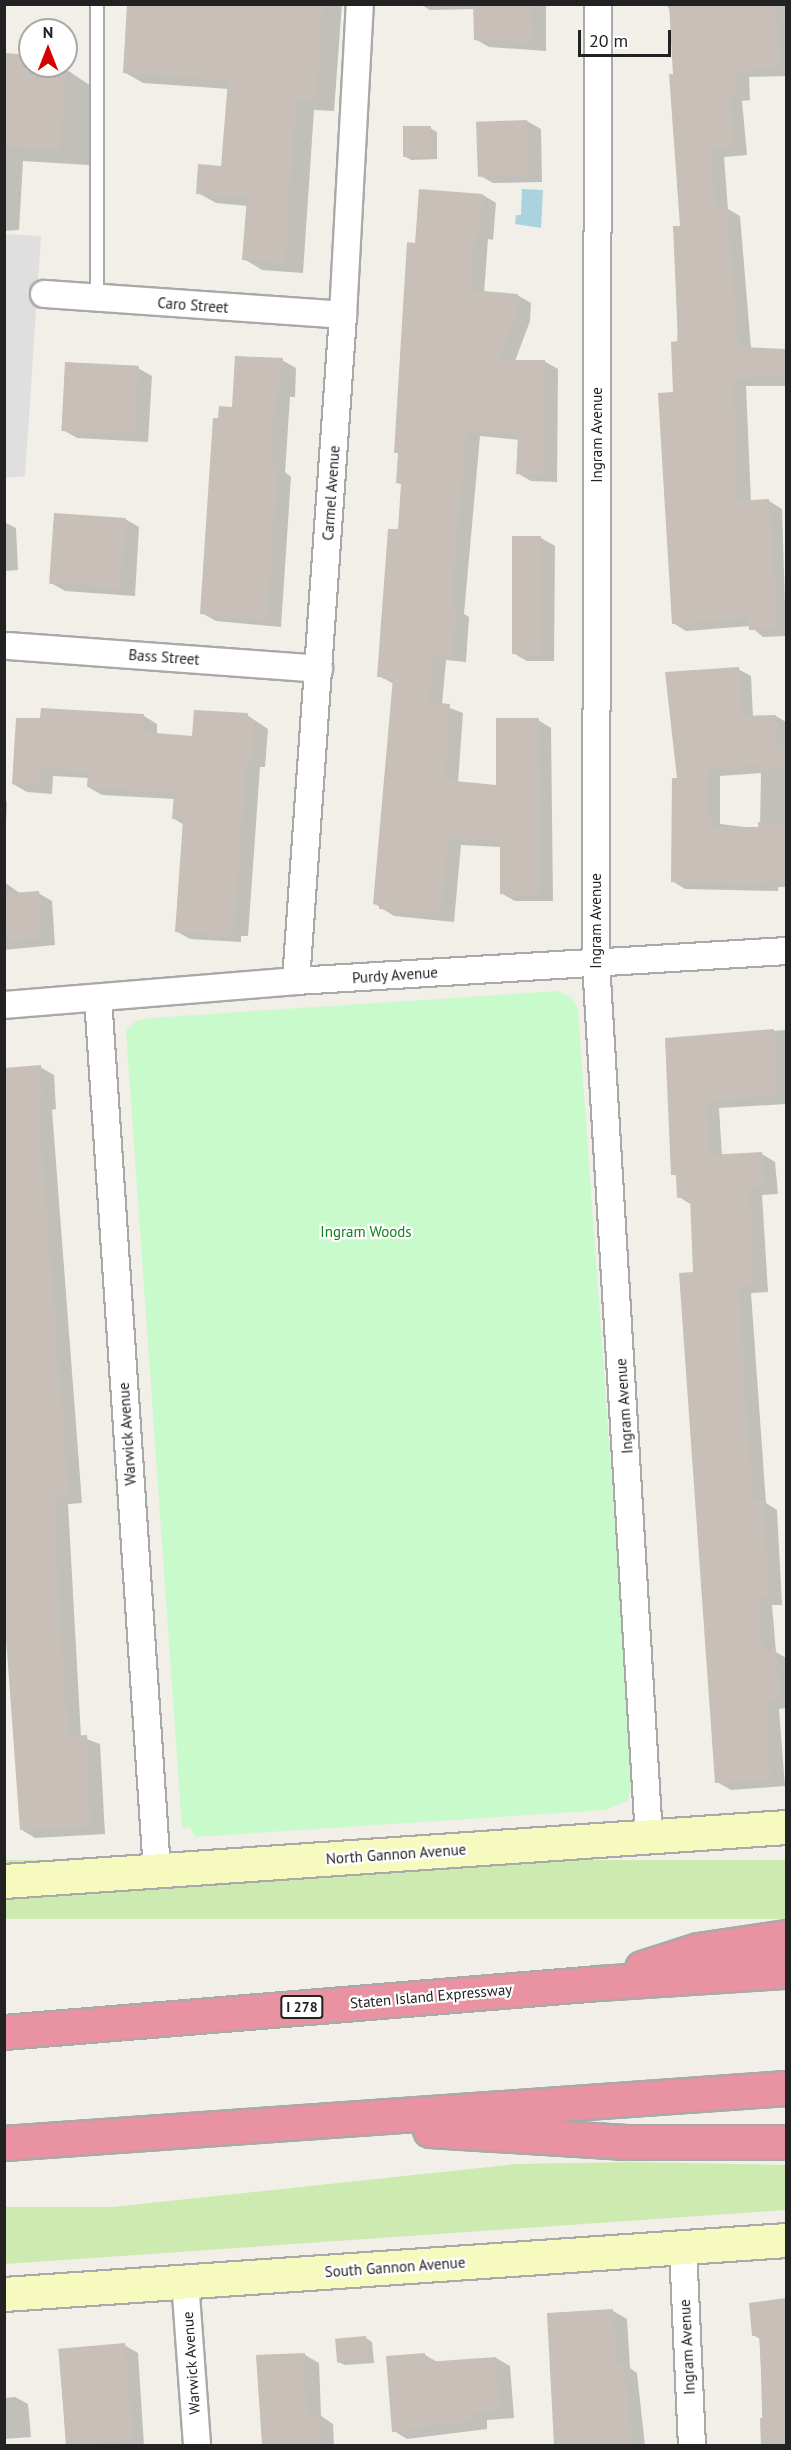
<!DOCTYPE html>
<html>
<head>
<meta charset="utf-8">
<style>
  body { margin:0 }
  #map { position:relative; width:791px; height:2450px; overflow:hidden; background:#f2efe9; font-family:"PT Sans",sans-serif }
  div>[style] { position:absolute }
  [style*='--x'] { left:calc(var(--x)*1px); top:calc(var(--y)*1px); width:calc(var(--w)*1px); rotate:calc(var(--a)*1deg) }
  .residential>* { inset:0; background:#e0dfdf }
  .grass>* { inset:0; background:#cdebb0; transform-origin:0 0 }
  .park>* { inset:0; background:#c8facc }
  .water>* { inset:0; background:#aad3df }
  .shadow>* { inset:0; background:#0003 }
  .building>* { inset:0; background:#c7bfb8; transform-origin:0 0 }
  .roads { filter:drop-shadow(2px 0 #a9a9a9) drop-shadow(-2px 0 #a9a9a9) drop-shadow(0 2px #a9a9a9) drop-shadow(0 -2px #a9a9a9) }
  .lane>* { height:12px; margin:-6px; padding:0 6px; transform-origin:6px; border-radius:6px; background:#fff }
  .street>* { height:26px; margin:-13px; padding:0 13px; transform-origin:13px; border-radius:13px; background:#fff }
  .secondary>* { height:33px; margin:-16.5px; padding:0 16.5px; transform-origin:16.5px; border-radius:16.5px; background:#f7fabf }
  .highway>* { height:33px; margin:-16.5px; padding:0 16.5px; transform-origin:16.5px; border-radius:16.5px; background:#e892a2 }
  span { translate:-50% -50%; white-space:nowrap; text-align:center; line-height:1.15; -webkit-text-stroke:4.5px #fff; paint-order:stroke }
  .shield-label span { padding:2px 4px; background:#fff; border:2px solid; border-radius:4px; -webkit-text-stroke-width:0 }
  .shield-label { font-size:14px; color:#222; font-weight:700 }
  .street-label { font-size:15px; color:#222 }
  .park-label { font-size:15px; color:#0c8416 }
  .frame { position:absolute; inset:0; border:6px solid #222; pointer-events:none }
  .north { position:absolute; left:18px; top:18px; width:60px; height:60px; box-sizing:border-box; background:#fff; border:2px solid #a7a7a7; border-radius:50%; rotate:0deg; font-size:16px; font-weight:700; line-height:24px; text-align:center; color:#222 }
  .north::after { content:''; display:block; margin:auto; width:21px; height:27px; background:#d40000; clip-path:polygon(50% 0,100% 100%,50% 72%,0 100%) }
  .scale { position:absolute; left:578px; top:30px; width:93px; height:27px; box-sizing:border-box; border:3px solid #222; border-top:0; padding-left:8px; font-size:18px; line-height:21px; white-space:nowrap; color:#222; -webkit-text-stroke:4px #fff; paint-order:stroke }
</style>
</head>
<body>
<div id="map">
  <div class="residential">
    <div style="clip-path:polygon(5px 234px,41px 236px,25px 476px,5px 478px)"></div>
  </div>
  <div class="grass">
    <div style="left:786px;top:1860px;width:59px;height:783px;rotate:90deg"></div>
    <div style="clip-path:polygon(631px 2162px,786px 2165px,786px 2210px,5px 2264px,5px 2207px,112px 2207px,516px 2164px)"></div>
  </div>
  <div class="park">
    <div style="clip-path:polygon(558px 991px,571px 997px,578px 1010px,633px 1777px,628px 1801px,604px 1810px,195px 1837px,190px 1827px,182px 1828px,126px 1031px,136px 1021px,150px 1018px)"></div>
  </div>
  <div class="water">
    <div style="clip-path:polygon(522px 189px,543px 190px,541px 228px,515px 224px,516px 215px,521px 215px)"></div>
  </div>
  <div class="shadow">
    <div style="clip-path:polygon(133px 4px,342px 4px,334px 111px,314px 110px,303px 273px,262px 270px,244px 259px,248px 206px,216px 203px,198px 193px,222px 167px,229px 89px,143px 83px,124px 72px)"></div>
    <div style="clip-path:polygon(420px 4px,546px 4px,546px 51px,489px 47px,475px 39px,474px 9px,430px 10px)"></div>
    <div style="clip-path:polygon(666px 4px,786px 4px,786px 76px,749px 77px,750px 100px,742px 101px,747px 155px,724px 157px,728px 209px,740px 216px,751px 348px,786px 350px,786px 386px,746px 386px,751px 502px,769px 501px,782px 509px,786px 636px,763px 637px,750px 626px,686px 631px,673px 623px,675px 393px,682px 227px,671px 12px)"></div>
    <div style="clip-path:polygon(7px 55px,30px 56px,30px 66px,61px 66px,94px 88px,89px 165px,23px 161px,19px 230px,4px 231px)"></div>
    <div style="clip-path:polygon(527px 121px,541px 129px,542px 182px,493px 183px,479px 175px,477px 123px)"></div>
    <div style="clip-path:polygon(430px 128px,437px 132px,437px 159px,411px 160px,404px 156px)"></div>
    <div style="clip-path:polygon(483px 195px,496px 203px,493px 240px,488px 239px,484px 293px,517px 295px,531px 303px,530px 321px,515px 361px,544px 361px,558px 369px,557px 482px,531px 481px,517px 473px,519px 440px,480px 436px,464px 614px,469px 617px,466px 662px,446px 660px,442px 705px,463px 713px,458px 783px,497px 786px,538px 720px,551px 728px,553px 901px,515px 901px,501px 893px,501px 847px,461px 845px,454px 922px,394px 916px,375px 904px,394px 684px,379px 676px,400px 531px,402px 485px,398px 482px,400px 454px,396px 452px,416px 244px)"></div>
    <div style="clip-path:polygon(282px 360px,296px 368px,295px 397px,290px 397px,285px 472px,291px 477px,281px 627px,216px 621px,202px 613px,220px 420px)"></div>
    <div style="clip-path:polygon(138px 368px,152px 376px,148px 442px,77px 438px,63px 430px)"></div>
    <div style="clip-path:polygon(125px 519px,139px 527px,135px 596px,65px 591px,51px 583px)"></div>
    <div style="clip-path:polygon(4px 522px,16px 528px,18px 570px,4px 571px)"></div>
    <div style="clip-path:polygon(541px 538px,555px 546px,554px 661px,527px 661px,513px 653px)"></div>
    <div style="clip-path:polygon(evenodd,738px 669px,751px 676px,753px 717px,776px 716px,786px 722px,786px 887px,778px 887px,778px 891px,685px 889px,672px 881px,678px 779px,738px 669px,761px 773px,760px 829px,720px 824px,720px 776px,761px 773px)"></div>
    <div style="clip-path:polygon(247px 715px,268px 729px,265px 767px,260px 767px,248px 936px,241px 936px,241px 942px,190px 939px,176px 931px,184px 825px,173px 818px,175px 799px,102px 795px,88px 787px,89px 778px,53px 776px,52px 794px,27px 792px,13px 784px,18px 720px,144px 716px,157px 724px,157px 734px,194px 737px)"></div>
    <div style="clip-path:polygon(4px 800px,7px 802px,6px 824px,4px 824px)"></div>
    <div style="clip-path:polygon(4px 882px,21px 894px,38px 893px,52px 901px,55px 945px,4px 950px)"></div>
    <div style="clip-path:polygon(786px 1030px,786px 1104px,719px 1108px,722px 1156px,762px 1154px,775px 1162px,778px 1194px,762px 1195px,768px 1292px,751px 1293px,766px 1503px,777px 1510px,782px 1605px,772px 1605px,776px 1652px,786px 1658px,786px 1708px,779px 1709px,785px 1786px,731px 1790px,717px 1782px,692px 1205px,679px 1197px,678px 1177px,673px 1174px,666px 1039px)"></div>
    <div style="clip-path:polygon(40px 1067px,54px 1075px,56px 1109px,52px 1110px,82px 1503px,68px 1504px,81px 1737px,100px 1744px,105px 1834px,35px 1838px,22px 1830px,4px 1595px)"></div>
    <div style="clip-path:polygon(786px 2301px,786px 2446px,763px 2446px,760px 2339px,753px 2335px,751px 2304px)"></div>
    <div style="clip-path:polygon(613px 2311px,627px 2319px,630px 2368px,637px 2373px,645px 2446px,558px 2446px,549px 2315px)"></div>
    <div style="clip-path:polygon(366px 2338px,372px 2342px,374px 2363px,345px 2365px,338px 2362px)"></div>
    <div style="clip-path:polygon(124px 2345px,138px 2353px,144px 2446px,66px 2446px,59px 2350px)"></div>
    <div style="clip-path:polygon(305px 2355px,319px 2363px,321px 2416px,333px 2424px,334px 2446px,264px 2446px,258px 2357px)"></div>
    <div style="clip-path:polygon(425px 2355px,439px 2363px,496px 2358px,510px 2366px,514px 2418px,487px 2420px,487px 2429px,407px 2439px,394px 2431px)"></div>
    <div style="clip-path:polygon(15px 2397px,28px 2404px,31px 2437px,4px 2439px,4px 2398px)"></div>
  </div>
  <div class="building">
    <div style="clip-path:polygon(127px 4px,323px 4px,316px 101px,296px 100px,285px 263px,242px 260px,247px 197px,196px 194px,198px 164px,221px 166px,228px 80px,123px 73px)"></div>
    <div style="clip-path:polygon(473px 4px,530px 4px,532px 44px,474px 40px)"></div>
    <div style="clip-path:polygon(669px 4px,777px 4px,780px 68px,736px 71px,738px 94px,730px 94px,734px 148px,711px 150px,716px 207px,727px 207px,739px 347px,786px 349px,786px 377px,733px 379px,738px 501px,769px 499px,778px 629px,749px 630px,748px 618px,672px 624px,658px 393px,673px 392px,671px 342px,678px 341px,673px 226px,680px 226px,669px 74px,673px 74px)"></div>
    <div style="clip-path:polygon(6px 53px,30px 55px,30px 66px,66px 70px,60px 150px,4px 146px)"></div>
    <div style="left:527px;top:120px;width:55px;height:51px;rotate:88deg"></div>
    <div style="left:403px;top:126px;width:28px;height:31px"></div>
    <div style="clip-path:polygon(419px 189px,483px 194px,480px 233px,475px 233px,471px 290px,518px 294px,517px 313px,499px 360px,545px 360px,544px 475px,516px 474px,518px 435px,467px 430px,451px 607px,456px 607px,453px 655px,433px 654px,429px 702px,450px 704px,445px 780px,496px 785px,496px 718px,539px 718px,540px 894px,500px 894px,500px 841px,448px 838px,441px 915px,379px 909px,379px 905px,373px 904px,393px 678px,377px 677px,388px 529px,398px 529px,401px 484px,396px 483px,398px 453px,394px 453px,407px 242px,415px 243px)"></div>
    <div style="clip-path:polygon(235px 356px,283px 358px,281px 390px,276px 390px,271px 467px,278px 467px,267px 620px,200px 614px,213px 418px,218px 418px,219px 406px,232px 407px)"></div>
    <div style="left:65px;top:362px;width:74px;height:69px;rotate:3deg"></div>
    <div style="left:54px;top:513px;width:72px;height:71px;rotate:4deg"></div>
    <div style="left:512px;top:536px;width:29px;height:118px"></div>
    <div style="clip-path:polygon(739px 667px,741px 716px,776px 715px,777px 745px,786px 745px,786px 768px,760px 770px,760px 765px,707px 769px,707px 818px,712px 818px,712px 827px,758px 827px,758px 822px,786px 822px,786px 881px,766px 881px,765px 884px,671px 882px,672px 778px,677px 778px,665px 672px)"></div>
    <div style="clip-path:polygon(41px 708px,144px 714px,143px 732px,192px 736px,194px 710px,248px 713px,248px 719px,255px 720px,252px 760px,247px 760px,234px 929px,228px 929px,227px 935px,175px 932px,183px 820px,172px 819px,174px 793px,87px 787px,88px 772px,40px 769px,39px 786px,12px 784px,16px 718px,40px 718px)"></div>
    <div style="left:39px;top:891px;width:47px;height:35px;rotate:86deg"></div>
    <div style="clip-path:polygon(774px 1029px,778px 1097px,706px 1101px,709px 1155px,762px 1152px,764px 1186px,749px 1188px,754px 1285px,738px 1286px,753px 1501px,763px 1500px,769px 1597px,759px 1598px,763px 1652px,776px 1650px,781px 1700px,766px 1702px,771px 1779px,715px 1783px,679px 1273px,693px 1272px,690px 1197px,677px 1198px,676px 1175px,671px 1175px,665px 1038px)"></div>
    <div style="clip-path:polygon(41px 1065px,43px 1102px,38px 1102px,69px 1496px,55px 1497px,61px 1638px,69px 1736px,87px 1735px,91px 1827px,20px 1830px,4px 1611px,4px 1068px)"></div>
    <div style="clip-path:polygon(786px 2298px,786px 2445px,761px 2445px,760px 2418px,764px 2418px,759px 2335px,752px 2336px,749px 2303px)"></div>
    <div style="clip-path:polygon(613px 2309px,616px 2364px,624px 2363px,633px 2445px,554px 2445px,547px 2313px)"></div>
    <div style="left:366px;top:2336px;width:24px;height:31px;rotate:85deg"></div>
    <div style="left:125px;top:2343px;width:97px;height:67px;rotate:85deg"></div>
    <div style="clip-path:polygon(305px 2353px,307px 2415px,320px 2414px,321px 2445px,262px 2445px,256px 2355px)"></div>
    <div style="clip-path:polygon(425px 2353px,426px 2362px,496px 2357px,500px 2411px,473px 2413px,474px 2421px,392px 2432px,386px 2356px)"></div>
  </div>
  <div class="roads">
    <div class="lane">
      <div style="--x:97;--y:298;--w:294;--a:-90"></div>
    </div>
    <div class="street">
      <div style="--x:598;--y:4;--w:959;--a:90.12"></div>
      <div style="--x:596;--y:963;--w:875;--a:86.53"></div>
      <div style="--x:44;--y:294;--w:300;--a:4"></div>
      <div style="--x:9;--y:646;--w:311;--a:4.2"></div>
      <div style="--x:296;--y:981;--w:668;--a:-85.96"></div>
      <div style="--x:343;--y:315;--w:311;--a:-86.9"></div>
      <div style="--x:98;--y:998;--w:874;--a:86.13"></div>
      <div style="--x:4;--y:1005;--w:293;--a:-4.7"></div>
      <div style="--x:296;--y:981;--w:491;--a:-3.5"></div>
      <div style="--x:683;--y:2248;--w:198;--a:87.4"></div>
      <div style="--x:185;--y:2281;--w:165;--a:85.8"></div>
    </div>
    <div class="secondary">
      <div style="--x:4;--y:1881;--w:784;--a:-3.95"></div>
      <div style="--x:4;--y:2294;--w:784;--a:-3.95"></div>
    </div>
    <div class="highway">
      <div style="--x:642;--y:1968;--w:59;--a:-17.8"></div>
      <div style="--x:698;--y:1950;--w:89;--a:-8.4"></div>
      <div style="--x:4;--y:2032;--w:597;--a:-4.71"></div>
      <div style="--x:599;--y:1983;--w:187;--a:-3.7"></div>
      <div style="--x:430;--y:2130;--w:196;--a:3.5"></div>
      <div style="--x:626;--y:2142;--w:160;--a:0"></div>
      <div style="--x:4;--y:2143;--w:784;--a:-4.02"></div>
    </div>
  </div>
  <div class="shield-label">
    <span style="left:302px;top:2007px">I 278</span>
  </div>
  <div class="street-label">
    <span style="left:193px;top:305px;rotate:4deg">Caro Street</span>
    <span style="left:597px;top:435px;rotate:-90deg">Ingram Avenue</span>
    <span style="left:331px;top:493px;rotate:-86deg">Carmel Avenue</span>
    <span style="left:164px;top:657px;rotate:4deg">Bass Street</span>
    <span style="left:596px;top:921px;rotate:-90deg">Ingram Avenue</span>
    <span style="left:395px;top:975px;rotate:-4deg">Purdy Avenue</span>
    <span style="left:624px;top:1406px;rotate:-94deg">Ingram Avenue</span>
    <span style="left:127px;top:1434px;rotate:-94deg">Warwick Avenue</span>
    <span style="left:396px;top:1854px;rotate:-4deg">North Gannon Avenue</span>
    <span style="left:431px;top:1996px;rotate:-5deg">Staten Island Expressway</span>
    <span style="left:395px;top:2267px;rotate:-4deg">South Gannon Avenue</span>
    <span style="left:687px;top:2347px;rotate:-93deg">Ingram Avenue</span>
    <span style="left:191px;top:2363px;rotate:-94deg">Warwick Avenue</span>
  </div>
  <div class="park-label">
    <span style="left:366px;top:1232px">Ingram Woods</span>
  </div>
  <div class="frame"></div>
  <div class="north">N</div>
  <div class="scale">20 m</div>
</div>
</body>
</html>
